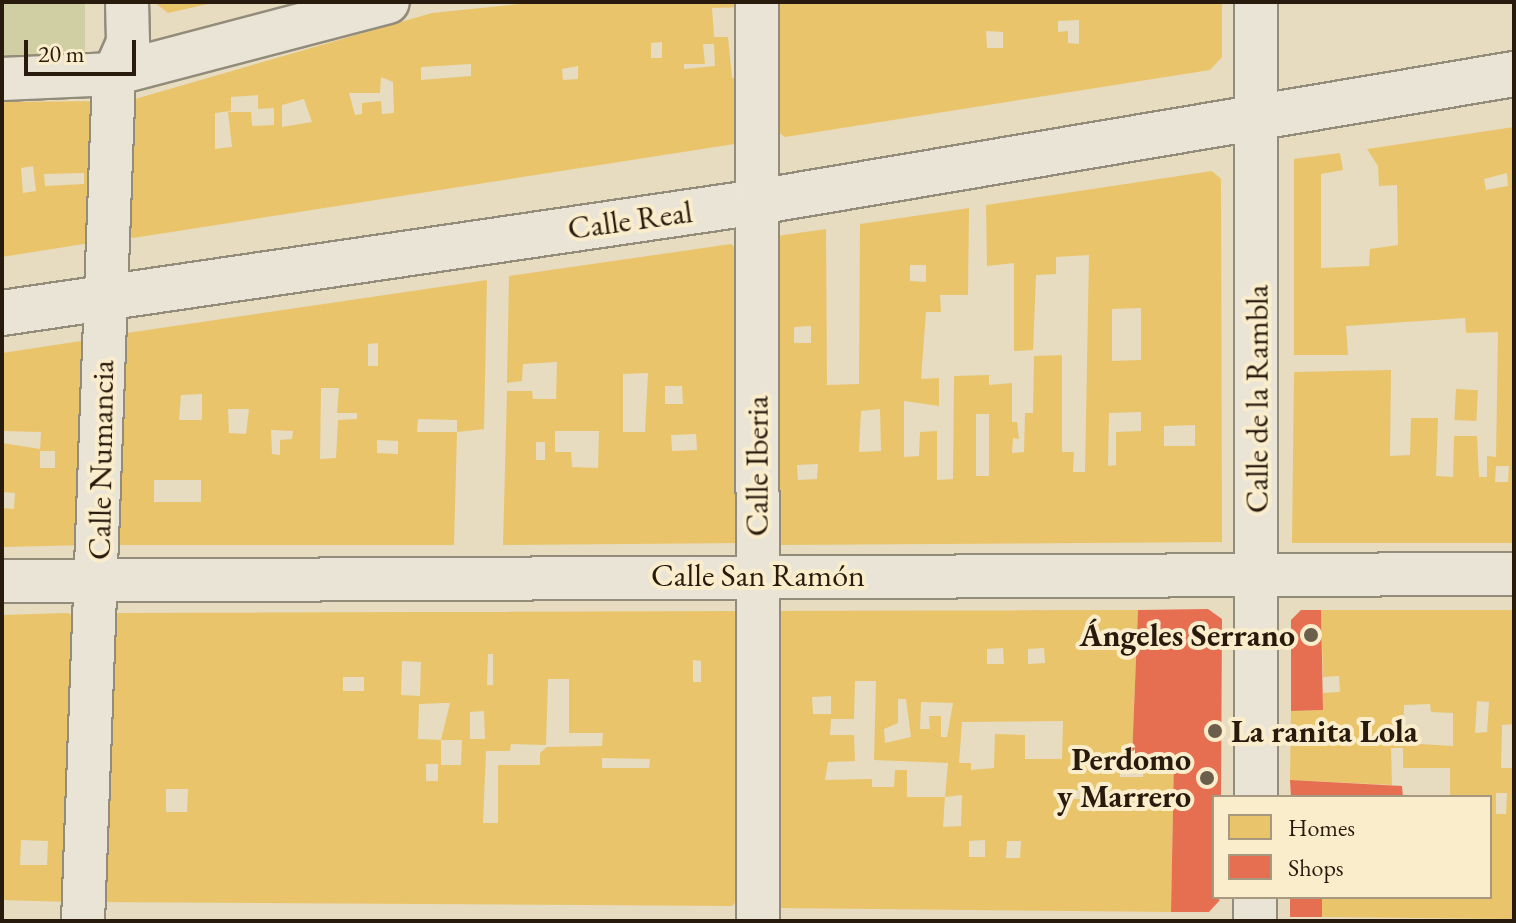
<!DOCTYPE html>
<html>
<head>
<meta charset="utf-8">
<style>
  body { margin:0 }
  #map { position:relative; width:1516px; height:923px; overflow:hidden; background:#e7dcc0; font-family:"EB Garamond",serif }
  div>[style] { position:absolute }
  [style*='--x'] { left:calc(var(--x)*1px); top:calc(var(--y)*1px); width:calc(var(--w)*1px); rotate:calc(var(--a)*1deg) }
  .green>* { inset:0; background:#d0cea3; transform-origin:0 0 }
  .homes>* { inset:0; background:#e9c46a; transform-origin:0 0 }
  .shops>* { inset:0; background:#e76f51; transform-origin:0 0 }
  .roads { filter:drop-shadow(2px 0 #938c7b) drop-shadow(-2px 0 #938c7b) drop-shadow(0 2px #938c7b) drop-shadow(0 -2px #938c7b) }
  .street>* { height:42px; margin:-21px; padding:0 21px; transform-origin:21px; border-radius:21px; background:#eae4d7 }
  .secondary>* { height:44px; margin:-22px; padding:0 22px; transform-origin:22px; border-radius:22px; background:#eae4d7 }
  .dots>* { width:22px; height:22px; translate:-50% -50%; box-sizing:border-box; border:4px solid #faedcc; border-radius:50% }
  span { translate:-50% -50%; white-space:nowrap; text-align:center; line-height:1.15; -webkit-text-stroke:8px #faedcc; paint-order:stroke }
  .street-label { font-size:32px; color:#281a0c }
  .poi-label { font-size:32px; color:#281a0c; font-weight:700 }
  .right { translate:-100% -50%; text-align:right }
  .left { translate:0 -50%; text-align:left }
  .frame { position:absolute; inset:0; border:4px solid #281a0c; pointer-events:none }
  .legend { position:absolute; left:1212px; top:795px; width:280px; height:104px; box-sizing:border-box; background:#faedcc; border:2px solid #a6997f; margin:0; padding:10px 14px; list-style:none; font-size:24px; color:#281a0c }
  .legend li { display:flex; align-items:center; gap:16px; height:40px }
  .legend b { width:40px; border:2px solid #a6997f }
  .scale { position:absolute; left:24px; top:40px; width:112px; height:36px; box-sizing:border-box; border:4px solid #281a0c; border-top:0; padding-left:10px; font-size:24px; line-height:28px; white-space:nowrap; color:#281a0c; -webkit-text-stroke:6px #faedcc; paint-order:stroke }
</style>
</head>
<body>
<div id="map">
  <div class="green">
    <div style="left:2px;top:2px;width:83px;height:56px"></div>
  </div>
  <div class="homes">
    <div style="clip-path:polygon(154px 2px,212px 2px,212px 3px,168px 13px)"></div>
    <div style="clip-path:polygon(evenodd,539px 2px,745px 2px,745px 7px,712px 8px,714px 37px,728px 37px,732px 78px,746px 76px,747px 142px,133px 238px,119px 231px,124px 111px,135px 99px,432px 13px,539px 2px,662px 42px,662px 58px,651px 58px,651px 43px,662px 42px,539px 2px,703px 44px,714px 44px,715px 66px,684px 69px,684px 64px,705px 64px,703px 44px,539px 2px,471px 64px,471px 76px,421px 80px,421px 67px,471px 64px,539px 2px,578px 66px,578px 79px,563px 80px,562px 69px,578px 66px,539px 2px,381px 77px,393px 82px,394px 113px,382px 114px,381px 101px,362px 103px,362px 114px,355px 115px,349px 93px,380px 93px,381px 77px,539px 2px,258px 95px,258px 109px,274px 108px,274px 125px,252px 126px,251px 112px,228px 112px,232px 147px,215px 149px,215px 113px,231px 111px,231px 97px,258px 95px,539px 2px,304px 99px,312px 122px,282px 127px,282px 105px,304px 99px)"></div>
    <div style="clip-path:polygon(evenodd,768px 2px,1222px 2px,1222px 57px,1210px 70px,785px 137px,771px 127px,768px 2px,1079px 20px,1079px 44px,1068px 43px,1068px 31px,1058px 32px,1058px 21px,1079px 20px,768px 2px,986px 31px,1003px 32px,1003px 48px,987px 48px,986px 31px)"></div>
    <div style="clip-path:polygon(evenodd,105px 101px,96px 242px,2px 257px,2px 102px,105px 101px,33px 166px,36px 191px,23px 193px,21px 168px,33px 166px,105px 101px,84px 173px,84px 184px,45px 186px,44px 174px,84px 173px)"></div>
    <div style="clip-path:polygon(evenodd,1514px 127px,1514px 543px,1292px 543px,1294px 372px,1391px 370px,1390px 456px,1410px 455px,1411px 418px,1438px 418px,1436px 476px,1453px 477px,1454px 436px,1477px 436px,1479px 477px,1487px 477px,1487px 456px,1496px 457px,1498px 332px,1466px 333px,1465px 318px,1346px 326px,1348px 355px,1294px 355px,1294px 159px,1340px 153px,1343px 170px,1321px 174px,1321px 268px,1369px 266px,1370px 249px,1398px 245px,1397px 185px,1379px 186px,1378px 166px,1367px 149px,1514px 127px,1507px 173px,1508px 186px,1486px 190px,1484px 179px,1507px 173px,1514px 127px,1496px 466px,1509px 466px,1508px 482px,1495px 482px,1496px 466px)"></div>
    <div style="clip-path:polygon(evenodd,1212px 171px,1221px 179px,1222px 542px,778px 545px,770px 237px,826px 229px,827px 385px,859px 384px,860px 224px,969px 208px,968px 295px,940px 295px,941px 312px,926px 312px,921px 379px,939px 378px,939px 406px,904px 401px,904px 457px,919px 456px,920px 432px,937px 431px,937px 480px,953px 479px,954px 376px,989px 375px,989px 385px,1012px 383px,1012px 422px,1017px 422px,1019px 439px,1013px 438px,1012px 453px,1024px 452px,1025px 413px,1033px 413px,1034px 356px,1062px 355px,1062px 452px,1074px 452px,1073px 472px,1085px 472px,1089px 255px,1056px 257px,1056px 274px,1036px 275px,1033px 350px,1014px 351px,1014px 263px,987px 266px,986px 205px,1212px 171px,910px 265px,926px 265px,926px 282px,910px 281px,910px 265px,1212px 171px,1141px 308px,1141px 360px,1112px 361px,1112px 309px,1141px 308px,1212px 171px,811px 326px,811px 343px,794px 343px,794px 327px,811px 326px,1212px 171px,880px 409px,881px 451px,859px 452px,861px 411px,880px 409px,1212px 171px,1141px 412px,1141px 431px,1116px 432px,1116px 465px,1108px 466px,1109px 413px,1141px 412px,1212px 171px,976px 414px,989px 414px,989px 476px,976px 476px,976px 414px,1212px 171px,1195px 425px,1195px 446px,1164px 446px,1164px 426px,1195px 425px,1212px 171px,818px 464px,817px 479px,798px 480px,797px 465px,818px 464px)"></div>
    <div style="clip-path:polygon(evenodd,731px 244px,743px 254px,745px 543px,503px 545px,507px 391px,532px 391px,533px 399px,556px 399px,557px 362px,523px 364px,522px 381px,507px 383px,509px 276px,731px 244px,648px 373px,645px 432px,623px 432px,623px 374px,648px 373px,731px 244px,665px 386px,682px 386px,683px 404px,665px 404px,665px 386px,731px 244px,555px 431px,599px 431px,598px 468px,572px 467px,571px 452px,555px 452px,555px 431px,731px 244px,696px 434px,697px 450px,672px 451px,671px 435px,696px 434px,731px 244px,536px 442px,545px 442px,545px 460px,536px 460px,536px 442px)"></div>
    <div style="clip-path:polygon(evenodd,487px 280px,484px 429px,457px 432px,457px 420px,418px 419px,417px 432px,457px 432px,454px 545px,115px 545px,113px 335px,487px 280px,378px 343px,378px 366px,368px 366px,368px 344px,378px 343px,487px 280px,321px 388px,339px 388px,337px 413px,357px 413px,357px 419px,338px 420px,336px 458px,320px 459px,321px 388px,487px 280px,202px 394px,202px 420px,179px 420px,181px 395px,202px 394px,487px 280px,228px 409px,249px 409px,246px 434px,229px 433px,228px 409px,487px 280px,271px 430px,293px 431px,292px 439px,280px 440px,280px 455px,272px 454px,271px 430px,487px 280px,377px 440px,398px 441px,398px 454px,377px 453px,377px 440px,487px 280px,154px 480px,201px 480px,201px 502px,154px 502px,154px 480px)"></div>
    <div style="clip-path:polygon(81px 341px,92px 349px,88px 545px,2px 547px,2px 508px,14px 509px,15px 493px,2px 492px,2px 443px,40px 449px,40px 468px,55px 468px,55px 451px,40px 451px,41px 432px,2px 431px,2px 353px)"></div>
    <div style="left:1456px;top:389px;width:22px;height:31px;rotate:3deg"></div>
    <div style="clip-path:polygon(evenodd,1138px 610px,1132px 758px,1120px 758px,1120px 777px,1143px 777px,1144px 758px,1174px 758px,1171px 912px,777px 908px,772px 611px,1138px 610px,1003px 648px,1004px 664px,987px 664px,987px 649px,1003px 648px,1138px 610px,1044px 648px,1045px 663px,1028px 664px,1028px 649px,1044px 648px,1138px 610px,855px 681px,876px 681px,874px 760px,948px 763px,945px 797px,962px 795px,961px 826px,943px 827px,945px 797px,907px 797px,907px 770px,895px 770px,894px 787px,872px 787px,872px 779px,825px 780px,828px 762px,855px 761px,854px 735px,830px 735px,831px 719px,854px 719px,855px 681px,1138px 610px,831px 696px,831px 714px,813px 714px,812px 697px,831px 696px,1138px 610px,898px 699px,906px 699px,911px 737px,885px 743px,884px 729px,898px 723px,898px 699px,1138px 610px,921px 702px,953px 703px,947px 737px,941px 737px,941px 716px,929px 716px,930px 729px,920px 729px,921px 702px,1138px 610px,1063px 721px,1062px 759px,1025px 759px,1025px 735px,995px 734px,994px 768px,971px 770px,971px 763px,959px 763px,962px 722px,1063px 721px,1138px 610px,1060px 790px,1097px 790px,1096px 799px,1060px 799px,1060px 790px,1138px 610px,985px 840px,985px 857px,969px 857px,969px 841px,985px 840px,1138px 610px,1007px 841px,1021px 841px,1020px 858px,1006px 858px,1007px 841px)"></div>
    <div style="clip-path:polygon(evenodd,1321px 610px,1514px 610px,1514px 724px,1502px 725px,1501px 768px,1514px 768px,1514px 919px,1322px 917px,1322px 897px,1490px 897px,1490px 797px,1450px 797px,1450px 768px,1403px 768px,1403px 748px,1391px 748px,1392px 785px,1290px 780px,1291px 711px,1323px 710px,1323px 693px,1340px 692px,1339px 676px,1323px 677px,1321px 610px,1477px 701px,1489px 702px,1487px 732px,1475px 733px,1477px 701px,1321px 610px,1430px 704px,1431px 712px,1453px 713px,1453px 746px,1403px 743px,1404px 705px,1430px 704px,1321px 610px,1496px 793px,1507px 793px,1506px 814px,1496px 814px,1496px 793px)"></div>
    <div style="clip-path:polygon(evenodd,747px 611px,745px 892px,732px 906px,95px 902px,108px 620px,118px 613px,747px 611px,488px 654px,493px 654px,493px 685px,487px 685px,488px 654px,747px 611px,693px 660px,701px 661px,701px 682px,693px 682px,693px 660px,747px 611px,402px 661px,421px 662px,420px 696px,401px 695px,402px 661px,747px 611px,343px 677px,364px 677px,364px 691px,343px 691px,343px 677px,747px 611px,548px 679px,569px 679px,569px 733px,603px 733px,602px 746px,547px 747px,540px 753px,540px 765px,498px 765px,498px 823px,483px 823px,486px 751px,510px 751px,511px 744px,546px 745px,548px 679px,747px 611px,443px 703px,450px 703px,441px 740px,462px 740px,461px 765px,441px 765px,441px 740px,418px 739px,419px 704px,443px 703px,747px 611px,484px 711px,485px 739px,470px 739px,470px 712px,484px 711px,747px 611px,602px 758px,650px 759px,649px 768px,602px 768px,602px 758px,747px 611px,426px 764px,438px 764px,438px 781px,426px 781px,426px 764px,747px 611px,166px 789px,188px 789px,187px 812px,166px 812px,166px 789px)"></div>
    <div style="clip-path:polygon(evenodd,68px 613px,82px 622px,70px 902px,2px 900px,2px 615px,68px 613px,21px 840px,48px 841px,47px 865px,20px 865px,21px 840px)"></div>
  </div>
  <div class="shops">
    <div style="clip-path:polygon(1208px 609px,1222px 619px,1221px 797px,1214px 797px,1214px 897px,1220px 900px,1209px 912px,1171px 912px,1174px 758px,1132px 758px,1138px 610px)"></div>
    <div style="clip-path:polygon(1301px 610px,1321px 610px,1323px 710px,1291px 711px,1291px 620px)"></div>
    <div style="clip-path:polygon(1290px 780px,1402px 786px,1403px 797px,1291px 797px)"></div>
    <div style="left:1290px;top:897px;width:32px;height:20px"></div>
  </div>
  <div class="roads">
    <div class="street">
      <div style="--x:757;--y:2;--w:919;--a:89.94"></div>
      <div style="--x:2;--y:79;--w:112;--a:-2.6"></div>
      <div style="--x:114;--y:74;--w:283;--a:-14.7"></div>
      <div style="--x:2;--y:581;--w:1512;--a:-0.27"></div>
      <div style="--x:1256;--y:797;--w:795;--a:-90"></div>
      <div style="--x:83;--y:921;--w:848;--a:-87.9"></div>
      <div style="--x:114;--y:74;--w:35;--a:-66"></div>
      <div style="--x:128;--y:42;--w:40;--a:-91.4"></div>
      <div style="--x:1255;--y:921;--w:24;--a:-90"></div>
    </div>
    <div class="secondary">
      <div style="--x:2;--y:313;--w:763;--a:-8.36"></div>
      <div style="--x:757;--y:202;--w:768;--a:-9.6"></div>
    </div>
  </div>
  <div class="dots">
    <div style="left:1311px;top:635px;background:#6b5e4b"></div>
    <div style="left:1215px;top:731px;background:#6b5e4b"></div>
    <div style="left:1207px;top:778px;background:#6b5e4b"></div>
  </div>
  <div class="street-label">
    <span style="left:630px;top:220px;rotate:-8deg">Calle Real</span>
    <span style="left:1257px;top:399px;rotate:-90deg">Calle de la Rambla</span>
    <span style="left:101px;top:460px;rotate:-89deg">Calle Numancia</span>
    <span style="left:757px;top:466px;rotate:-90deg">Calle Iberia</span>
    <span style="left:758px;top:575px">Calle San Ramón</span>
  </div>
  <div class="poi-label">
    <span class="right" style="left:1295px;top:635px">Ángeles Serrano</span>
    <span class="left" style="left:1231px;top:731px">La ranita Lola</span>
    <span class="right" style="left:1191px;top:778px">Perdomo<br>y Marrero</span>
  </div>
  <div class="frame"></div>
  <ul class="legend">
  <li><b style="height:22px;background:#e9c46a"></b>Homes</li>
  <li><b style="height:22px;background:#e76f51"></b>Shops</li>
  </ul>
  <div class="scale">20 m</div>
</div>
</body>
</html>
